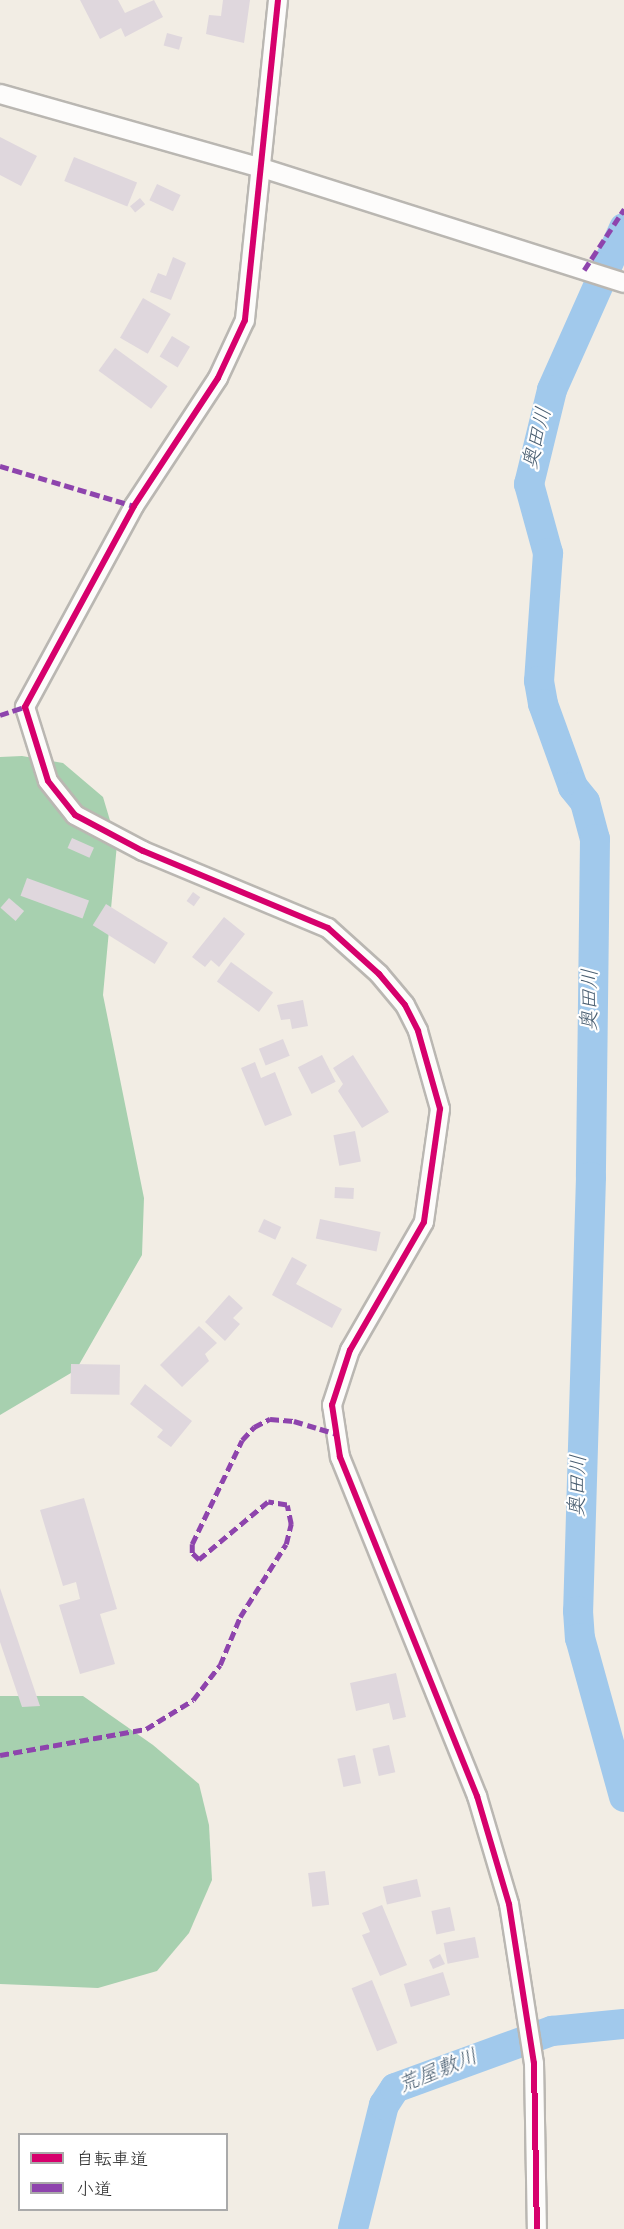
<!DOCTYPE html>
<html>
<head>
<meta charset="utf-8">
<style>
  body { margin:0 }
  #map { position:relative; width:624px; height:2229px; overflow:hidden; background:#f2ede4; font-family:"Gochi Hand","Klee One",sans-serif }
  div>[style] { position:absolute }
  [style*='--x'] { left:calc(var(--x)*1px); top:calc(var(--y)*1px); width:calc(var(--w)*1px); rotate:calc(var(--a)*1deg) }
  .forest>* { inset:0; background:#a7d0af }
  .river>* { height:30px; margin:-15px; padding:0 15px; transform-origin:15px; border-radius:15px; background:#a1c9ec }
  .building>* { inset:0; background:#dfd7dd; transform-origin:0 0 }
  .roads { filter:drop-shadow(2px 0 #bab7b2) drop-shadow(-2px 0 #bab7b2) drop-shadow(0 2px #bab7b2) drop-shadow(0 -2px #bab7b2) }
  .tertiary>* { height:18px; margin:-9px; padding:0 9px; transform-origin:9px; border-radius:9px; background:#fdfcfb }
  .quiet>* { height:4.5px; margin-top:-2.25px; transform-origin:0; background:repeating-linear-gradient(90deg,#8e44ad 0 9px,transparent 0 13.5px) }
  .cycleway>* { height:6px; margin:-3px; padding:0 3px; transform-origin:3px; border-radius:3px; background:#d6006c }
  span { translate:-50% -50%; white-space:nowrap; text-align:center; line-height:1.15; -webkit-text-stroke:4.5px #fff; paint-order:stroke }
  .water-label { font-size:21px; color:#485d70; font-style:italic }
  .legend { position:absolute; left:18px; top:2133px; width:210px; height:78px; box-sizing:border-box; background:#fff; border:2px solid #aaa; margin:0; padding:8px 10px; list-style:none; font-size:18px; color:#2b2b2b }
  .legend li { display:flex; align-items:center; gap:12px; height:30px }
  .legend b { width:30px; border:2px solid #aaa }
</style>
</head>
<body>
<div id="map">
  <div class="forest">
    <div style="clip-path:polygon(22px 756px,63px 763px,103px 797px,117px 844px,103px 995px,144px 1198px,142px 1255px,76px 1370px,0 1415px,0 757px)"></div>
    <div style="clip-path:polygon(0 1696px,83px 1696px,153px 1745px,199px 1784px,209px 1825px,212px 1880px,189px 1933px,157px 1971px,98px 1988px,0 1984px)"></div>
  </div>
  <div class="river">
    <div style="--x:624;--y:228;--w:177;--a:114"></div>
    <div style="--x:552;--y:390;--w:97;--a:103.7"></div>
    <div style="--x:529;--y:484;--w:72;--a:74.6"></div>
    <div style="--x:548;--y:553;--w:128;--a:94"></div>
    <div style="--x:539;--y:681;--w:23;--a:80"></div>
    <div style="--x:543;--y:704;--w:88;--a:70.1"></div>
    <div style="--x:573;--y:787;--w:19;--a:51"></div>
    <div style="--x:585;--y:802;--w:38;--a:75"></div>
    <div style="--x:595;--y:839;--w:338;--a:90.7"></div>
    <div style="--x:591;--y:1177;--w:434;--a:91.7"></div>
    <div style="--x:578;--y:1611;--w:27;--a:86"></div>
    <div style="--x:580;--y:1638;--w:165;--a:74.5"></div>
    <div style="--x:353;--y:2229;--w:128;--a:-76"></div>
    <div style="--x:384;--y:2105;--w:20;--a:-57"></div>
    <div style="--x:395;--y:2088;--w:167;--a:-20"></div>
    <div style="--x:552;--y:2031;--w:72;--a:-5.6"></div>
  </div>
  <div class="building">
    <div style="clip-path:polygon(80px 0,118px 0,125px 13px,154px 0,163px 17px,125px 37px,121px 28px,100px 39px)"></div>
    <div style="clip-path:polygon(223px 0,250px 0,244px 43px,206px 34px,209px 15px,221px 16px)"></div>
    <div style="left:167px;top:33px;width:16px;height:13px;rotate:15deg"></div>
    <div style="clip-path:polygon(0 137px,37px 156px,21px 186px,0 175px)"></div>
    <div style="left:74px;top:157px;width:68px;height:26px;rotate:22deg"></div>
    <div style="left:157px;top:184px;width:26px;height:18px;rotate:25deg"></div>
    <div style="left:140px;top:198px;width:8px;height:13px;rotate:50deg"></div>
    <div style="clip-path:polygon(173px 257px,186px 263px,171px 300px,150px 292px,158px 273px,166px 276px)"></div>
    <div style="left:143px;top:298px;width:32px;height:46px;rotate:30deg"></div>
    <div style="left:172px;top:336px;width:21px;height:24px;rotate:31deg"></div>
    <div style="left:115px;top:348px;width:65px;height:28px;rotate:36deg"></div>
    <div style="left:72px;top:838px;width:24px;height:11px;rotate:24deg"></div>
    <div style="left:27px;top:878px;width:66px;height:19px;rotate:20deg"></div>
    <div style="left:193px;top:892px;width:9px;height:11px;rotate:36deg"></div>
    <div style="left:9px;top:898px;width:20px;height:13px;rotate:41deg"></div>
    <div style="left:106px;top:904px;width:73px;height:25px;rotate:32deg"></div>
    <div style="clip-path:polygon(224px 917px,245px 934px,219px 967px,211px 960px,205px 967px,192px 957px)"></div>
    <div style="left:231px;top:962px;width:52px;height:24px;rotate:36deg"></div>
    <div style="clip-path:polygon(303px 1000px,308px 1026px,292px 1029px,290px 1019px,281px 1020px,277px 1005px)"></div>
    <div style="left:283px;top:1039px;width:18px;height:26px;rotate:68deg"></div>
    <div style="left:322px;top:1055px;width:30px;height:27px;rotate:63deg"></div>
    <div style="clip-path:polygon(353px 1055px,389px 1112px,362px 1128px,338px 1091px,343px 1084px,333px 1068px)"></div>
    <div style="clip-path:polygon(255px 1062px,261px 1078px,275px 1072px,292px 1115px,265px 1126px,241px 1068px)"></div>
    <div style="left:355px;top:1131px;width:31px;height:22px;rotate:79deg"></div>
    <div style="left:335px;top:1187px;width:19px;height:11px;rotate:3deg"></div>
    <div style="left:264px;top:1219px;width:19px;height:14px;rotate:25deg"></div>
    <div style="left:320px;top:1219px;width:62px;height:20px;rotate:12deg"></div>
    <div style="clip-path:polygon(292px 1257px,307px 1265px,296px 1284px,342px 1309px,332px 1328px,272px 1295px)"></div>
    <div style="clip-path:polygon(229px 1295px,243px 1308px,233px 1318px,240px 1324px,225px 1341px,205px 1322px)"></div>
    <div style="clip-path:polygon(199px 1326px,217px 1343px,205px 1354px,209px 1361px,182px 1387px,160px 1365px)"></div>
    <div style="left:71px;top:1364px;width:49px;height:30px;rotate:1deg"></div>
    <div style="clip-path:polygon(145px 1384px,192px 1421px,171px 1447px,157px 1437px,163px 1430px,130px 1404px)"></div>
    <div style="clip-path:polygon(84px 1498px,117px 1609px,100px 1614px,115px 1664px,80px 1674px,59px 1605px,80px 1599px,76px 1582px,63px 1586px,40px 1510px)"></div>
    <div style="clip-path:polygon(0 1588px,40px 1706px,22px 1707px,0 1642px)"></div>
    <div style="clip-path:polygon(396px 1673px,406px 1717px,393px 1720px,389px 1703px,356px 1711px,350px 1683px)"></div>
    <div style="left:389px;top:1745px;width:28px;height:17px;rotate:77deg"></div>
    <div style="left:355px;top:1755px;width:29px;height:18px;rotate:78deg"></div>
    <div style="left:325px;top:1871px;width:34px;height:17px;rotate:83deg"></div>
    <div style="left:417px;top:1879px;width:18px;height:35px;rotate:77deg"></div>
    <div style="clip-path:polygon(382px 1905px,407px 1965px,380px 1976px,362px 1935px,370px 1932px,362px 1913px)"></div>
    <div style="left:450px;top:1907px;width:24px;height:19px;rotate:78deg"></div>
    <div style="left:475px;top:1937px;width:21px;height:32px;rotate:79deg"></div>
    <div style="clip-path:polygon(440px 1954px,445px 1964px,433px 1969px,429px 1960px)"></div>
    <div style="left:443px;top:1972px;width:24px;height:41px;rotate:73deg"></div>
    <div style="left:372px;top:1980px;width:68px;height:22px;rotate:68deg"></div>
  </div>
  <div class="roads">
    <div class="tertiary">
      <div style="--x:278;--y:0;--w:322;--a:95.9"></div>
      <div style="--x:245;--y:320;--w:64;--a:115"></div>
      <div style="--x:218;--y:378;--w:153;--a:123.3"></div>
      <div style="--x:134;--y:506;--w:229;--a:118.5"></div>
      <div style="--x:25;--y:707;--w:77;--a:72.7"></div>
      <div style="--x:48;--y:781;--w:43;--a:51.5"></div>
      <div style="--x:75;--y:815;--w:77;--a:27.9"></div>
      <div style="--x:143;--y:851;--w:200;--a:22.6"></div>
      <div style="--x:328;--y:928;--w:69;--a:42"></div>
      <div style="--x:379;--y:974;--w:40;--a:50"></div>
      <div style="--x:405;--y:1005;--w:29;--a:63"></div>
      <div style="--x:418;--y:1031;--w:81;--a:74.2"></div>
      <div style="--x:440;--y:1109;--w:114;--a:98.1"></div>
      <div style="--x:424;--y:1222;--w:148;--a:120"></div>
      <div style="--x:350;--y:1350;--w:58;--a:108.1"></div>
      <div style="--x:332;--y:1405;--w:53;--a:81.3"></div>
      <div style="--x:340;--y:1457;--w:366;--a:68"></div>
      <div style="--x:477;--y:1796;--w:113;--a:73.5"></div>
      <div style="--x:509;--y:1904;--w:161;--a:81.1"></div>
      <div style="--x:534;--y:2063;--w:166;--a:89"></div>
      <div style="--x:0;--y:94;--w:272;--a:15.8"></div>
      <div style="--x:262;--y:168;--w:380;--a:17.6"></div>
    </div>
  </div>
  <div class="quiet">
    <div style="--x:584;--y:270;--w:73;--a:-56.7"></div>
    <div style="--x:0;--y:466;--w:140;--a:16.6"></div>
    <div style="--x:0;--y:715;--w:26;--a:-18"></div>
    <div style="--x:0;--y:1755;--w:148;--a:-10.1"></div>
    <div style="--x:146;--y:1729;--w:55;--a:-31.7"></div>
    <div style="--x:193;--y:1700;--w:44;--a:-52.4"></div>
    <div style="--x:220;--y:1665;--w:52;--a:-67.4"></div>
    <div style="--x:240;--y:1617;--w:86;--a:-57.8"></div>
    <div style="--x:286;--y:1544;--w:21;--a:-76"></div>
    <div style="--x:291;--y:1524;--w:19;--a:-102"></div>
    <div style="--x:287;--y:1505;--w:19;--a:-171"></div>
    <div style="--x:268;--y:1502;--w:90;--a:140"></div>
    <div style="--x:199;--y:1560;--w:10;--a:-135"></div>
    <div style="--x:192;--y:1553;--w:9;--a:-90"></div>
    <div style="--x:192;--y:1544;--w:115;--a:-64.3"></div>
    <div style="--x:242;--y:1440;--w:18;--a:-47"></div>
    <div style="--x:254;--y:1427;--w:18;--a:-27"></div>
    <div style="--x:270;--y:1419;--w:24;--a:5"></div>
    <div style="--x:294;--y:1421;--w:45;--a:16.8"></div>
  </div>
  <div class="cycleway">
    <div style="--x:278;--y:0;--w:322;--a:95.9"></div>
    <div style="--x:245;--y:320;--w:64;--a:115"></div>
    <div style="--x:218;--y:378;--w:153;--a:123.3"></div>
    <div style="--x:134;--y:506;--w:229;--a:118.5"></div>
    <div style="--x:25;--y:707;--w:77;--a:72.7"></div>
    <div style="--x:48;--y:781;--w:43;--a:51.5"></div>
    <div style="--x:75;--y:815;--w:77;--a:27.9"></div>
    <div style="--x:143;--y:851;--w:200;--a:22.6"></div>
    <div style="--x:328;--y:928;--w:69;--a:42"></div>
    <div style="--x:379;--y:974;--w:40;--a:50"></div>
    <div style="--x:405;--y:1005;--w:29;--a:63"></div>
    <div style="--x:418;--y:1031;--w:81;--a:74.2"></div>
    <div style="--x:440;--y:1109;--w:114;--a:98.1"></div>
    <div style="--x:424;--y:1222;--w:148;--a:120"></div>
    <div style="--x:350;--y:1350;--w:58;--a:108.1"></div>
    <div style="--x:332;--y:1405;--w:53;--a:81.3"></div>
    <div style="--x:340;--y:1457;--w:366;--a:68"></div>
    <div style="--x:477;--y:1796;--w:113;--a:73.5"></div>
    <div style="--x:509;--y:1904;--w:161;--a:81.1"></div>
    <div style="--x:534;--y:2063;--w:166;--a:89"></div>
  </div>
  <div class="water-label">
    <span style="left:540px;top:439px;rotate:-76deg">奥田川</span>
    <span style="left:593px;top:1000px;rotate:-89deg">奥田川</span>
    <span style="left:581px;top:1486px;rotate:-88deg">奥田川</span>
    <span style="left:439px;top:2074px;rotate:-22deg">荒屋敷川</span>
  </div>
  <ul class="legend">
  <li><b style="height:8px;background:#d6006c"></b>自転車道</li>
  <li><b style="height:8px;background:#8e44ad"></b>小道</li>
  </ul>
</div>
</body>
</html>
